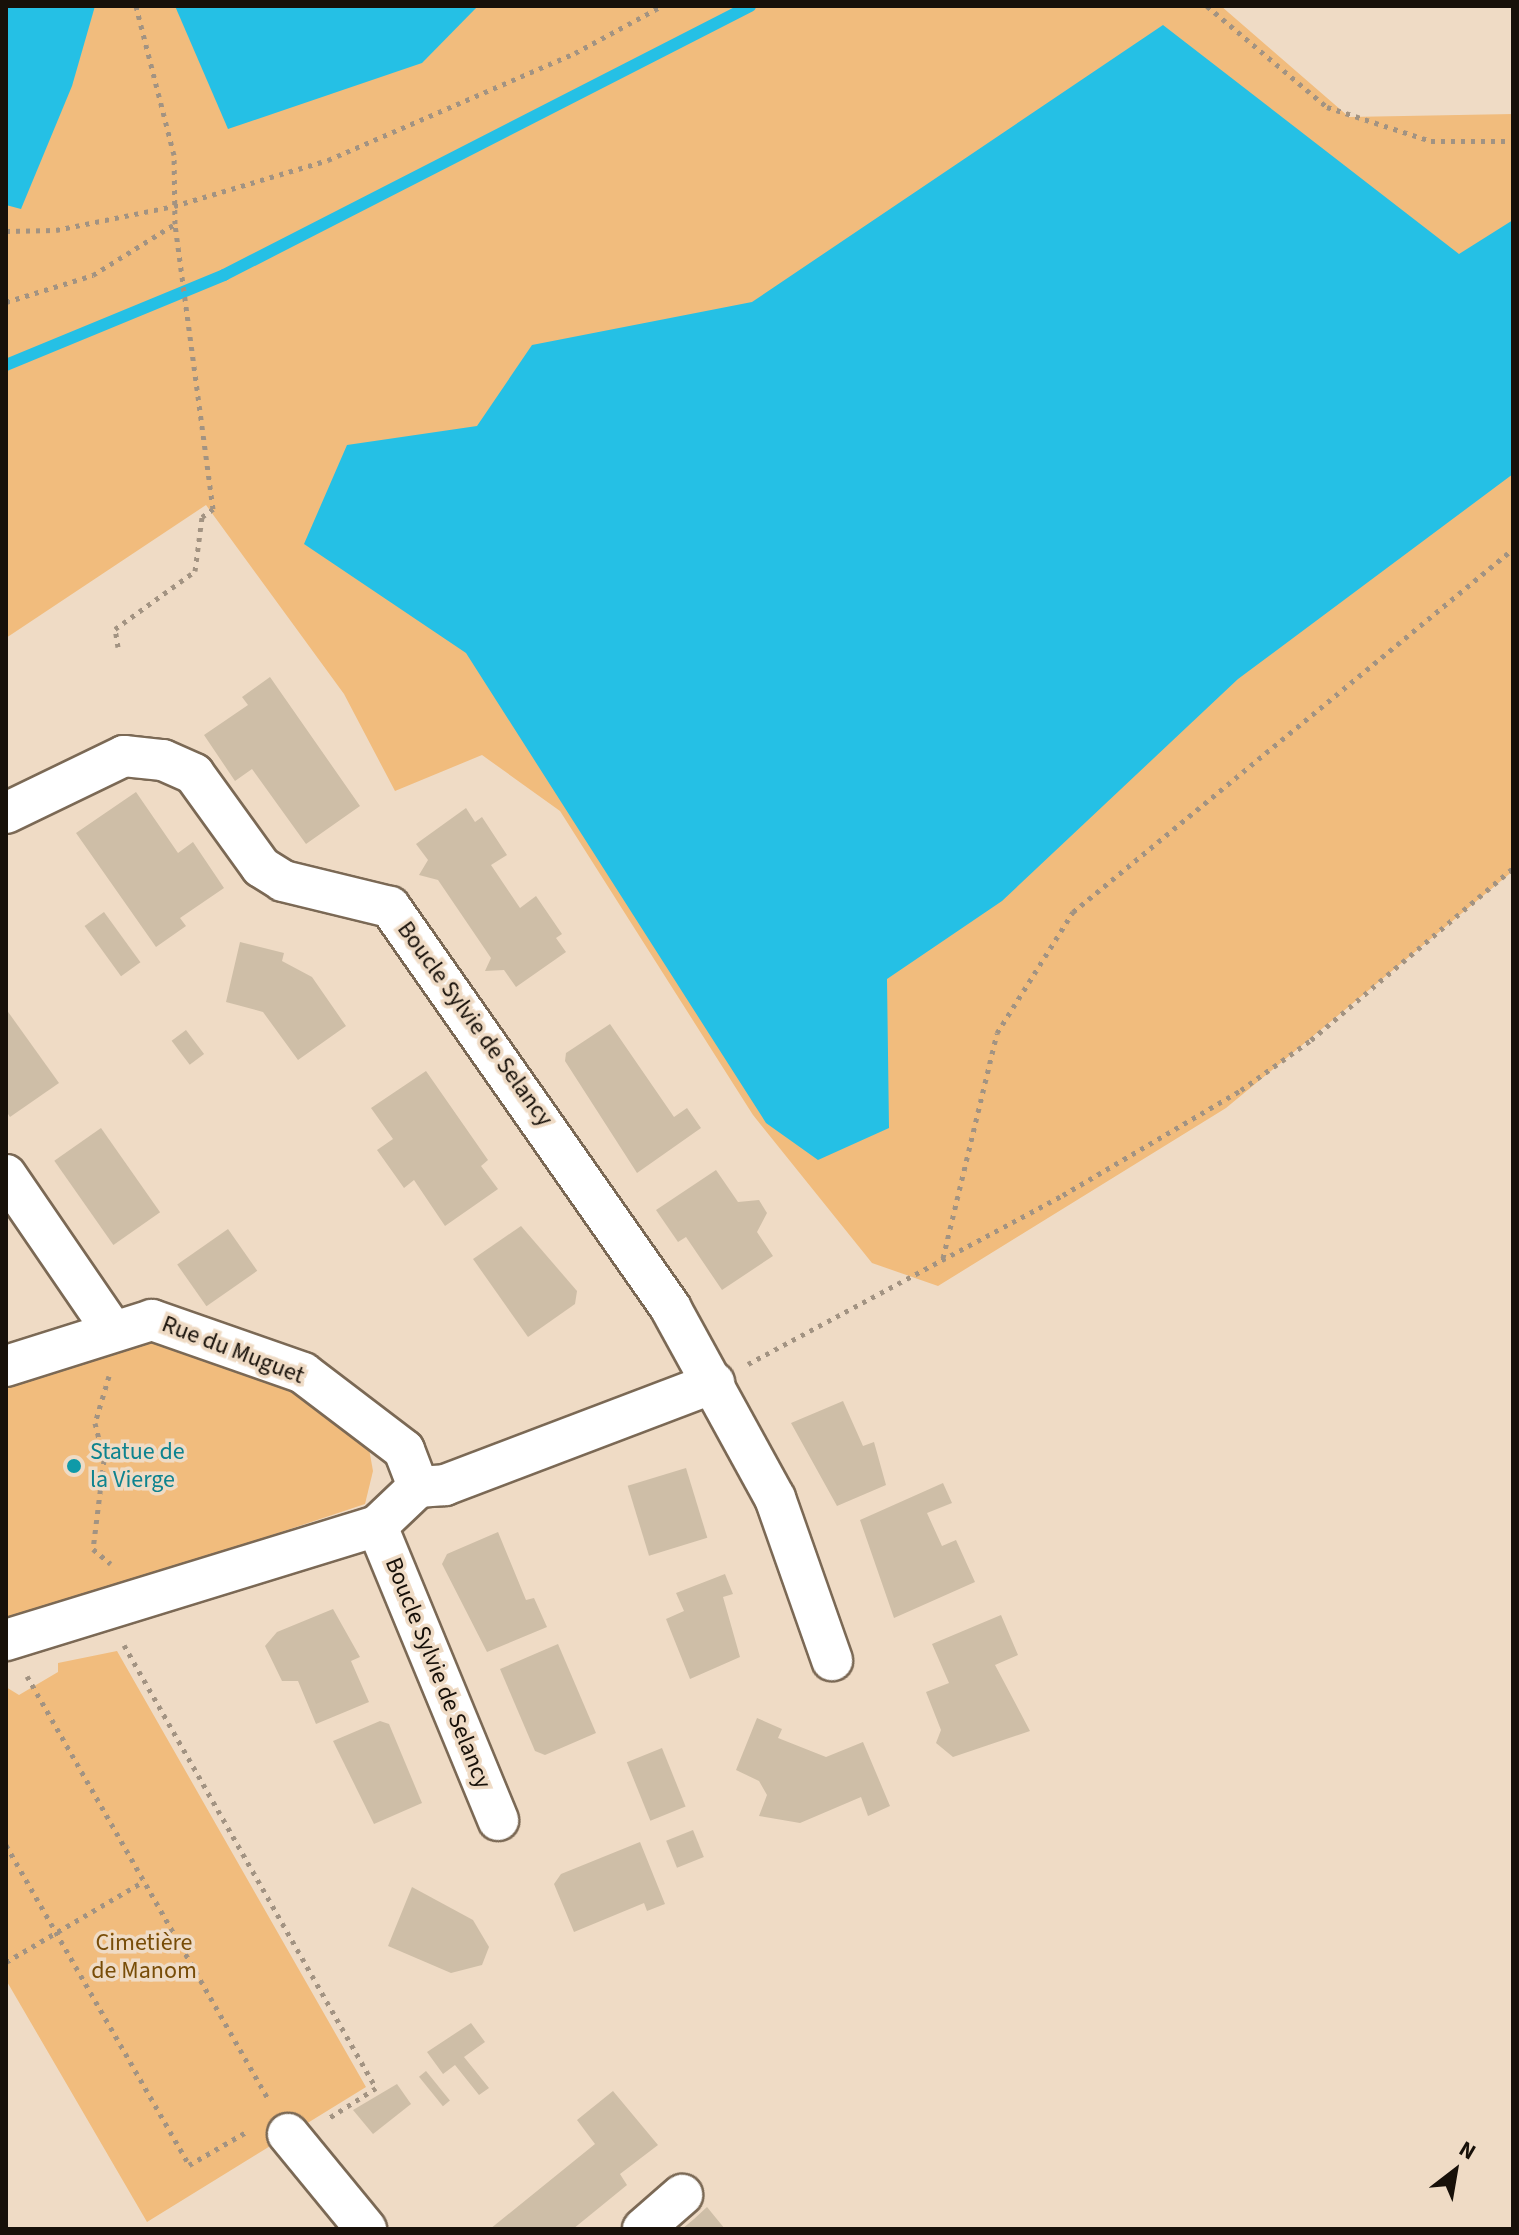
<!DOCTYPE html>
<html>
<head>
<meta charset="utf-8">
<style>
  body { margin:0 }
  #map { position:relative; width:1519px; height:2235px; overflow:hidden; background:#efdbc5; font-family:"Source Sans 3",sans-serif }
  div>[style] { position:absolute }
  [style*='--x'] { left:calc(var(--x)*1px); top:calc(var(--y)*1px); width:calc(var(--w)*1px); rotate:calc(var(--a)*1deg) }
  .green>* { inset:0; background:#f1bc7d }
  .water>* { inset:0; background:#25c0e5 }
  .stream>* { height:12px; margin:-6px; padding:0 6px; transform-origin:6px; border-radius:6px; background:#25c0e5 }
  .building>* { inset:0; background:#cebea7; transform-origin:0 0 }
  .path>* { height:5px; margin-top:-2.5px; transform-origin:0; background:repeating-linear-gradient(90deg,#a29382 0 4px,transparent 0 10px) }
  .roads { filter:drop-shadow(2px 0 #7b6955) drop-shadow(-2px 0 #7b6955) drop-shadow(0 2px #7b6955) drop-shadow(0 -2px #7b6955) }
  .street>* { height:40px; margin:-20px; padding:0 20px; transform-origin:20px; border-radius:20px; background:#fff }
  .dots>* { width:22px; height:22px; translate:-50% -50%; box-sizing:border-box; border:4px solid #efdbc5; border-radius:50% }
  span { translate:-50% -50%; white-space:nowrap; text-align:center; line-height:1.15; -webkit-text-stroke:7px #efdbc5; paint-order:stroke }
  .street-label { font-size:24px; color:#171009 }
  .culture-label { font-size:24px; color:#0d838f }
  .left { translate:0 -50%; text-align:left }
  .park-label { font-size:24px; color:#784d08 }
  .frame { position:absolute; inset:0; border:8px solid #171009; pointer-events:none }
  .north { position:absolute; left:1415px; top:2131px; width:80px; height:80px; -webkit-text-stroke:6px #efdbc5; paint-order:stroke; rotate:31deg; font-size:22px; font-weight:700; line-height:32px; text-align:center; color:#171009 }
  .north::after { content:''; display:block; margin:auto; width:28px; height:36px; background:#171009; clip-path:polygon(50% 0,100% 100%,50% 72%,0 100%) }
</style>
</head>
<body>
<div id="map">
  <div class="green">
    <div style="clip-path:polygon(6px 6px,1221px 6px,1349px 117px,1513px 114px,1513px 871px,1226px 1108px,938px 1286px,872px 1263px,753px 1115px,560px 811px,482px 755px,395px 791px,344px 694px,206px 505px,6px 638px)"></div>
    <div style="clip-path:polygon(152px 1334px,296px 1386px,368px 1443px,373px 1471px,365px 1504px,6px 1624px,6px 1384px)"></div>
    <div style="clip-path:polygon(117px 1651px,366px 2087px,147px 2222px,6px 1980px,6px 1687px,19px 1695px,58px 1672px,58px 1663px)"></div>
  </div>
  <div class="water">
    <div style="clip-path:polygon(6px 6px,95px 6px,72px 86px,21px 209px,6px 205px)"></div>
    <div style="clip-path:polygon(175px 6px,478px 6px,422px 63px,228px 129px)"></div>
    <div style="clip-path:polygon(1163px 25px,1459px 254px,1513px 220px,1513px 474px,1238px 679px,1002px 901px,887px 979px,889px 1128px,818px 1160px,766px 1123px,466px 653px,304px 544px,347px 445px,477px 426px,532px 345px,752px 302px)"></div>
  </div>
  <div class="stream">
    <div style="--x:6;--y:365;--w:236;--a:-22.4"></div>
    <div style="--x:224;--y:275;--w:591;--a:-27.09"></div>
  </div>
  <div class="building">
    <div style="clip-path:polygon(270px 677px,360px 806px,306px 844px,252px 769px,235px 781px,204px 735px,248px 705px,242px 697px)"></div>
    <div style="clip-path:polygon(136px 792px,178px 853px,193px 842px,224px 888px,180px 918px,186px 926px,156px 947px,76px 833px)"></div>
    <div style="clip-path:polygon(466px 808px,475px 822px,482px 817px,507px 855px,491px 865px,520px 908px,536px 896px,562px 934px,556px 938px,566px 952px,516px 987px,504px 970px,485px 971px,491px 958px,438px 880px,419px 875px,428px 860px,416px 844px)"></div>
    <div style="left:104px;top:912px;width:62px;height:24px;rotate:54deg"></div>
    <div style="clip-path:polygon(240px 942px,284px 953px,282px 961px,312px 977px,346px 1026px,298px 1060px,263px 1012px,226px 1002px)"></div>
    <div style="clip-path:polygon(6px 1009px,59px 1083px,10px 1117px,6px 1111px)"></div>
    <div style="clip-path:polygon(610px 1024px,674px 1117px,687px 1108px,701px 1128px,637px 1173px,565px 1061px,566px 1053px)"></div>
    <div style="left:186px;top:1030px;width:30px;height:18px;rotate:53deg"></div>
    <div style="clip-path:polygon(426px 1071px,488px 1160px,481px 1166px,498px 1189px,445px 1226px,414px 1180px,404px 1188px,377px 1150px,393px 1139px,371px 1108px)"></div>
    <div style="left:101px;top:1128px;width:103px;height:57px;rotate:55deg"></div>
    <div style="clip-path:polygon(716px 1170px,738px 1202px,759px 1200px,767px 1213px,757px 1232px,773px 1256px,722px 1290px,686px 1237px,678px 1242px,656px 1210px)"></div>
    <div style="clip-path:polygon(521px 1226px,577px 1291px,575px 1304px,528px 1337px,473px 1259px)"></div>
    <div style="left:228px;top:1229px;width:51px;height:62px;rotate:55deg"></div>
    <div style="clip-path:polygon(843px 1401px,863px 1446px,874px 1442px,886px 1485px,837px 1506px,791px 1423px)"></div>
    <div style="left:686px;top:1468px;width:73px;height:61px;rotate:73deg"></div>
    <div style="clip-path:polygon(943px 1483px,952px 1503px,927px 1513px,942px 1546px,956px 1540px,975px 1582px,894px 1618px,860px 1520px)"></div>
    <div style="clip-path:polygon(498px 1532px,526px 1600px,534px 1598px,547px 1627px,487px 1652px,442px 1564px,447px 1554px)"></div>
    <div style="clip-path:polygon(725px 1574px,733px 1594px,723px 1597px,740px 1657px,690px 1679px,666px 1619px,684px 1611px,676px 1593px)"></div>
    <div style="clip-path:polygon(333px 1609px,360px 1657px,351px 1661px,369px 1702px,316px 1724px,298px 1681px,282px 1681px,265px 1646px,277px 1632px)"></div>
    <div style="clip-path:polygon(1001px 1615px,1018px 1655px,995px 1665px,1030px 1731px,953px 1757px,936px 1743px,941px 1730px,926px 1692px,949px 1683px,932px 1644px)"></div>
    <div style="clip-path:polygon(558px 1644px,596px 1733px,545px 1755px,535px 1751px,500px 1669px)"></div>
    <div style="clip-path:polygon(757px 1718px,782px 1729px,778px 1738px,826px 1757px,863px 1742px,890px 1806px,868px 1816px,861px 1797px,800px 1823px,759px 1816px,767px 1795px,759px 1781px,736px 1770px)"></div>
    <div style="clip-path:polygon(380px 1721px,389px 1724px,422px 1803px,374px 1824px,333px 1741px)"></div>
    <div style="left:662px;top:1748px;width:63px;height:38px;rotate:68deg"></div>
    <div style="left:693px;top:1830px;width:29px;height:29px;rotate:68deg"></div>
    <div style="clip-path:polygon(640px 1842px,665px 1904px,647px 1911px,644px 1903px,574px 1932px,554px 1884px,561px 1874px)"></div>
    <div style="clip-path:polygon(412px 1887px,473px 1920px,489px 1947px,482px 1965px,451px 1973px,388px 1946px)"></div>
    <div style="clip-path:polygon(471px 2023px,485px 2042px,464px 2057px,489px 2088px,479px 2095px,455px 2065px,443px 2074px,427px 2052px)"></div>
    <div style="left:426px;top:2071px;width:38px;height:9px;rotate:51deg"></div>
    <div style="clip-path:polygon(397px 2084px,411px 2104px,373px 2134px,353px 2110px)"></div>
    <div style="clip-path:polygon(613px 2091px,658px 2145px,620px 2174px,627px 2185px,573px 2229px,490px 2229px,595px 2144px,577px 2120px)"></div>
    <div style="clip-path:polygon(707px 2207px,725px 2229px,682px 2229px,694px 2219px)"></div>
  </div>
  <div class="path">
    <div style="--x:1207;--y:6;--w:157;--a:40.1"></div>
    <div style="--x:1327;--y:107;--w:109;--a:18.1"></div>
    <div style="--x:1431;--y:141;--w:82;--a:0"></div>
    <div style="--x:6;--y:231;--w:50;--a:-1.1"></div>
    <div style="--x:56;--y:230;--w:120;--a:-11.5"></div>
    <div style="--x:174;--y:206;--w:161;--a:-16.6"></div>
    <div style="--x:328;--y:160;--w:269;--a:-23.4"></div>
    <div style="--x:575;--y:53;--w:99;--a:-28.4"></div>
    <div style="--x:6;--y:302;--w:91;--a:-17.2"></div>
    <div style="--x:93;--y:275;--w:97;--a:-31.9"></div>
    <div style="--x:175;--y:224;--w:69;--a:-90.8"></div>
    <div style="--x:174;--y:155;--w:154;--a:-104.3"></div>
    <div style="--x:118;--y:647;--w:18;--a:-99"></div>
    <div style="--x:115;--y:629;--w:99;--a:-35.9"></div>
    <div style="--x:195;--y:571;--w:54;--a:-82.6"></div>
    <div style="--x:202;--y:517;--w:14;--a:-36"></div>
    <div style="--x:213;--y:509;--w:288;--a:-97.6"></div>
    <div style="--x:943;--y:1258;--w:231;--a:-76.5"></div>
    <div style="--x:997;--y:1033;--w:143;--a:-57.9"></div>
    <div style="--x:1073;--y:912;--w:570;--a:-39.52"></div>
    <div style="--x:748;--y:1364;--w:357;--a:-28.2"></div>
    <div style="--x:1063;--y:1195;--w:207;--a:-30.5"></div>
    <div style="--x:1241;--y:1090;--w:86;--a:-35.5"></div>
    <div style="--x:1311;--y:1040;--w:265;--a:-40.4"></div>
    <div style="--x:109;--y:1376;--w:49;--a:106.6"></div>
    <div style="--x:95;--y:1423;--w:38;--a:76"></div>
    <div style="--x:104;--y:1460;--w:90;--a:97"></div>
    <div style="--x:93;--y:1549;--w:23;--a:40"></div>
    <div style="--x:124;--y:1645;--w:510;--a:60.37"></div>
    <div style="--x:376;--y:2088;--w:56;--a:147.4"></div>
    <div style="--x:27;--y:1676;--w:486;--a:60.3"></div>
    <div style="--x:6;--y:1845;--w:369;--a:60.2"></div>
    <div style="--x:189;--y:2165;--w:68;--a:-30"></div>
    <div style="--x:6;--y:1962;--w:160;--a:-30.4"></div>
  </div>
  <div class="roads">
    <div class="street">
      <div style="--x:6;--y:813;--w:131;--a:-25.8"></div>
      <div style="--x:124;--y:756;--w:39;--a:6"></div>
      <div style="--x:163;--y:760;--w:34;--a:24"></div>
      <div style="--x:194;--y:774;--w:115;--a:54.2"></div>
      <div style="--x:261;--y:867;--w:26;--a:32"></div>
      <div style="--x:283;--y:881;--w:110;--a:13.7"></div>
      <div style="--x:390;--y:907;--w:490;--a:55"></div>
      <div style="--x:671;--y:1309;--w:216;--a:61.2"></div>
      <div style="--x:775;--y:1498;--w:172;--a:70.6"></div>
      <div style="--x:6;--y:1175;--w:189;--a:55.6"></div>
      <div style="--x:6;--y:1366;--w:153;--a:-17.5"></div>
      <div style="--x:152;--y:1320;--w:160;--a:19.3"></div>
      <div style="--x:303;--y:1373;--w:127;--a:37.3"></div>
      <div style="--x:404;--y:1450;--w:40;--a:69"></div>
      <div style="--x:377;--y:1526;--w:318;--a:67.6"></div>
      <div style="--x:6;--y:1640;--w:388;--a:-17.1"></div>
      <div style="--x:377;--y:1526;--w:57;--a:-43.6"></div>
      <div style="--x:418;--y:1487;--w:27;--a:-4"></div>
      <div style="--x:445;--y:1485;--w:288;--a:-20.8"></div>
      <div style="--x:288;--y:2134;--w:123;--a:50.6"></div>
      <div style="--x:643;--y:2229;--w:52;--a:-41.1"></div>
    </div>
  </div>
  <div class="dots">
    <div style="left:74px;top:1466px;background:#0f9aa8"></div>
  </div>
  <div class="street-label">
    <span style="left:475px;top:1024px;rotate:54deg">Boucle Sylvie de Selancy</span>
    <span style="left:233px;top:1350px;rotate:21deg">Rue du Muguet</span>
    <span style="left:438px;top:1673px;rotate:68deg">Boucle Sylvie de Selancy</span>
  </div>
  <div class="culture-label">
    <span class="left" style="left:90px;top:1466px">Statue de<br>la Vierge</span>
  </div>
  <div class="park-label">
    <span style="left:144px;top:1957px">Cimetière<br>de Manom</span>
  </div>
  <div class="frame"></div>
  <div class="north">N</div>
</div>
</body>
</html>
